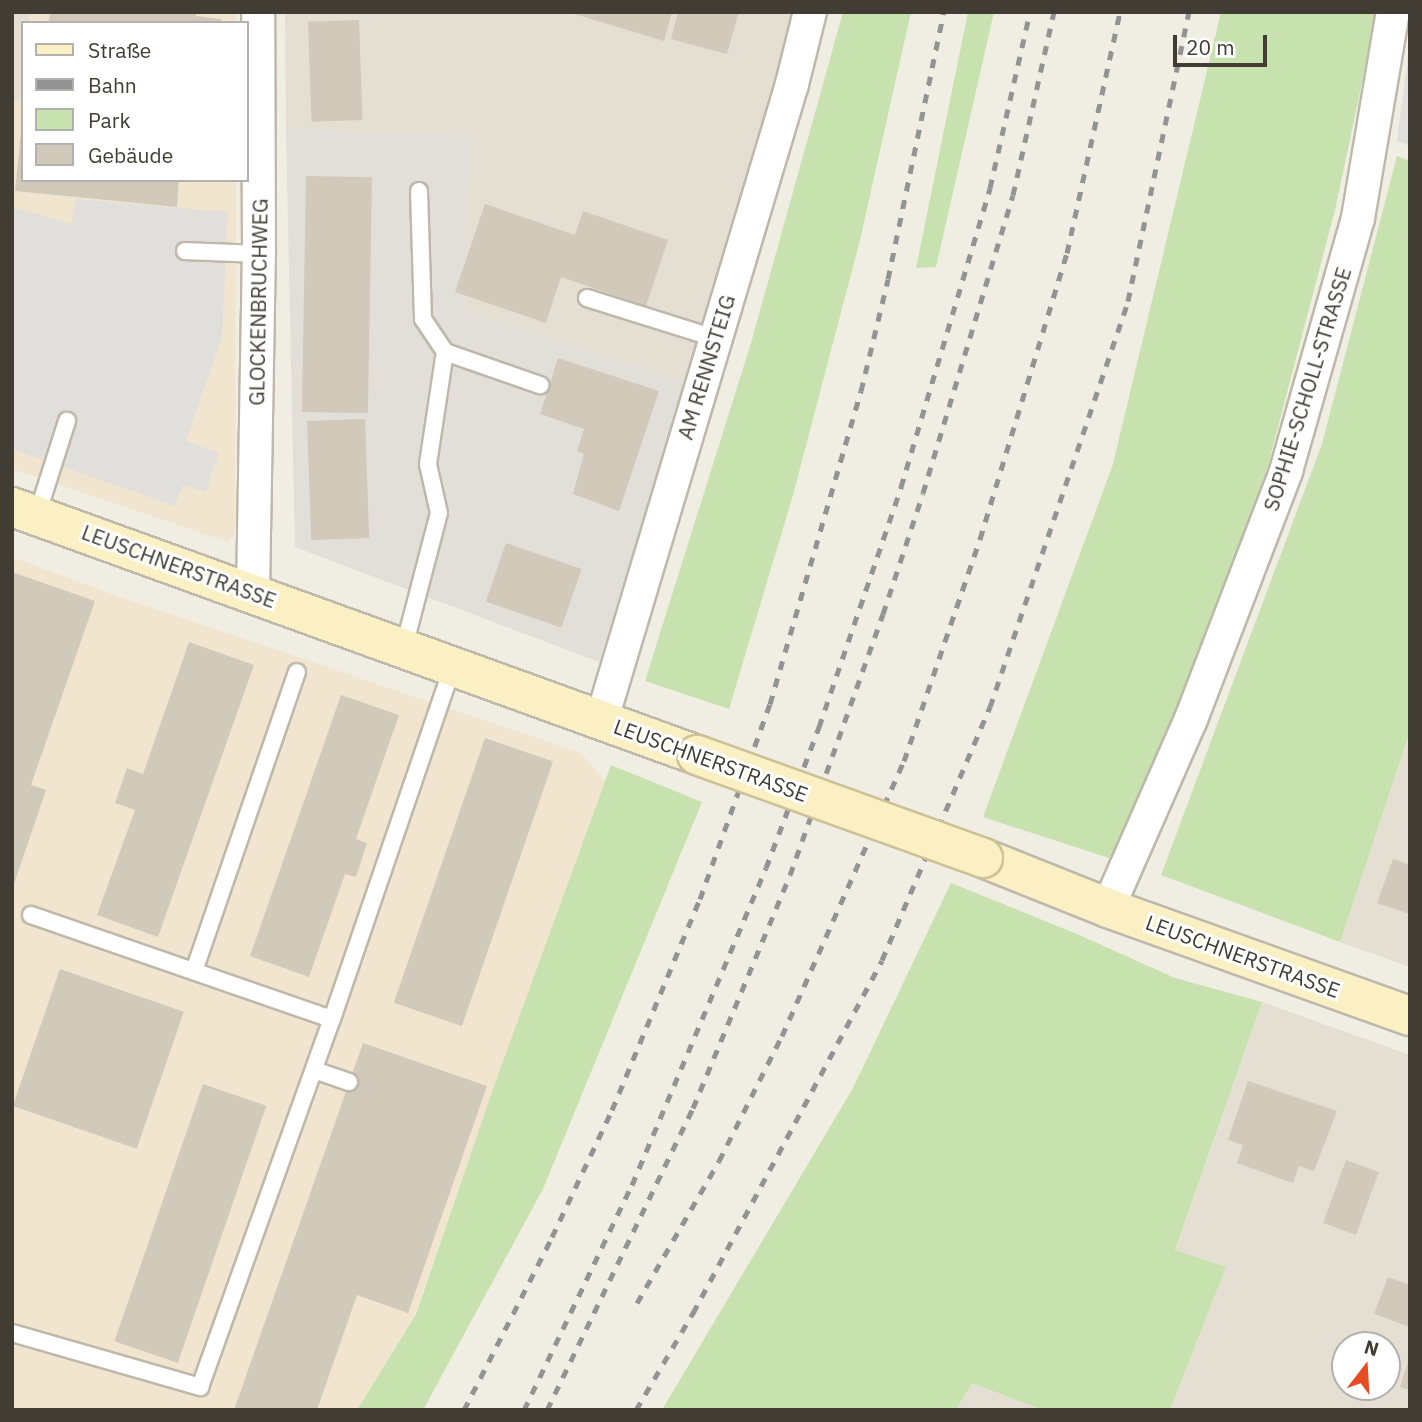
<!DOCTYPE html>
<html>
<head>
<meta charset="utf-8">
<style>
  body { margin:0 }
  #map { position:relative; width:1422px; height:1422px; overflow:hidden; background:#f0ede3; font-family:"IBM Plex Sans",sans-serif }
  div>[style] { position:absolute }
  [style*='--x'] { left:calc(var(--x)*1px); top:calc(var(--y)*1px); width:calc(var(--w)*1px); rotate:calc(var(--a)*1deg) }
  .residential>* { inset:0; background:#e4dfd2 }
  .commercial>* { inset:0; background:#f1e5cf; transform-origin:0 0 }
  .industrial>* { inset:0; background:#e2ded8 }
  .green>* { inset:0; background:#c8e2af }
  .parking>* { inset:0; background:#e1dfdc }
  .building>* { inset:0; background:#d1c9ba; transform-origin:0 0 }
  .roads { filter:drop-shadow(2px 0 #beb8aa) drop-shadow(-2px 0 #beb8aa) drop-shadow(0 2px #beb8aa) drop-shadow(0 -2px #beb8aa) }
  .lane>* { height:16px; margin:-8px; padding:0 8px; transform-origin:8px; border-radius:8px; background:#fff }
  .street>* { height:32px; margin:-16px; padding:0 16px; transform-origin:16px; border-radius:16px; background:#fff }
  .secondary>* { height:38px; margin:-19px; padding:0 19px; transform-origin:19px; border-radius:19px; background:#faf0c4 }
  .rail>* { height:5px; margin-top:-2.5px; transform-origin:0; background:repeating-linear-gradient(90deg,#939393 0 9px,transparent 0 18px) }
  .bridges { filter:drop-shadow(2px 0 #cdc196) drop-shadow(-2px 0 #cdc196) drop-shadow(0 2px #cdc196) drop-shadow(0 -2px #cdc196) }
  .secondary-bridge>* { height:38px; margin:-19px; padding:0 19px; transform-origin:19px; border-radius:19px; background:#faf0c4 }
  span { translate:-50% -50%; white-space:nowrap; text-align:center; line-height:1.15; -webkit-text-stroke:6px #fff; paint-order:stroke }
  .street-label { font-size:21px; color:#413d34 }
  .frame { position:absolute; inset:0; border:14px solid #413d34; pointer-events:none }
  .legend { position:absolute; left:21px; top:21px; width:228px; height:161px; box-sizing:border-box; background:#fff; border:2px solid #b3b1ae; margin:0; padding:9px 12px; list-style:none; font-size:21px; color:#413d34 }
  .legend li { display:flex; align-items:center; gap:14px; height:35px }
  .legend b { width:35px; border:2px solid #b3b1ae }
  .north { position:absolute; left:1331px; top:1331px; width:70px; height:70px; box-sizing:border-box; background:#fff; border:2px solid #b3b1ae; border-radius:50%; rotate:17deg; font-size:19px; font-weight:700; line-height:28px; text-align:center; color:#413d34 }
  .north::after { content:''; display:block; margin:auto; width:24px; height:32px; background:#e84c22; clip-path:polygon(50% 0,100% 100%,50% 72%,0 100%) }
  .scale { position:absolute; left:1173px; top:35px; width:94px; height:32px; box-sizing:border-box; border:4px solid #413d34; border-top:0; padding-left:9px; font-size:21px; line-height:24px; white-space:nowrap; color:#413d34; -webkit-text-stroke:5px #fff; paint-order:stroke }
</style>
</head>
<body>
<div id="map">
  <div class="residential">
    <div style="clip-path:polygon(12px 12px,30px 12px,29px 23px,23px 23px,21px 101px,12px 100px)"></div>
    <div style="clip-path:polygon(285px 12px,796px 12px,685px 382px,464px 310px,470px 134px,286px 130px)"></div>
    <div style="clip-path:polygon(1410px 730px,1410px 967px,1340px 942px)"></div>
    <div style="clip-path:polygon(evenodd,1262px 1002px,1410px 1055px,1410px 1410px,1170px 1410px,1226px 1267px,1175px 1251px,1262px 1002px,1345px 1345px,1387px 1345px,1387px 1387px,1345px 1387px,1345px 1345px)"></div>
    <div style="clip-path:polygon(972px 1383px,1042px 1410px,956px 1410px)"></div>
  </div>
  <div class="commercial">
    <div style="left:30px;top:12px;width:206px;height:11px"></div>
    <div style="clip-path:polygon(23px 80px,23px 180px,236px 180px,235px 534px,228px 542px,12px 469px,12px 100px,21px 100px)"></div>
    <div style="clip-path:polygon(12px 557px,120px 597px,581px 753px,613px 790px,493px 1089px,415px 1314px,357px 1410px,12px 1410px)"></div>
  </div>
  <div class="industrial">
    <div style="clip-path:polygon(286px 130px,470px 134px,464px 310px,685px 382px,599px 662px,295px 547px)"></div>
  </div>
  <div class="green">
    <div style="clip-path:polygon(843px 12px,911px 12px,860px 240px,793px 495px,729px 709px,645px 681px,751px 343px)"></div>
    <div style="clip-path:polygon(968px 12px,994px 12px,936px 267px,916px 268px)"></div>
    <div style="clip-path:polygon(1221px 12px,1377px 12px,1335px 210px,1268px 465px,1185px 704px,1115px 860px,983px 817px,1113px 464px)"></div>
    <div style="clip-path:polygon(1397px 156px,1410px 161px,1410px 731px,1340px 942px,1161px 875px,1322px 444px)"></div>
    <div style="clip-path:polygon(611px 765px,702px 802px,543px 1189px,423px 1410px,357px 1410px,416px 1314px,493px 1089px)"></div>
    <div style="clip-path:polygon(951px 883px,1077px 934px,1175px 978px,1262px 1002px,1175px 1250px,1226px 1267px,1170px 1410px,1042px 1410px,972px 1383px,956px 1410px,662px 1410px,853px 1088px)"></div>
  </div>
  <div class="parking">
    <div style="clip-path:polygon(1410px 40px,1410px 146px,1397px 141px)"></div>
    <div style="clip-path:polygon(75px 199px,228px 212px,222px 337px,186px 441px,219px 453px,206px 492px,183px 485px,175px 506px,12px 449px,12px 212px,14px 208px,72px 224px)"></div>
  </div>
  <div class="building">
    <div style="clip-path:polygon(50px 12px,196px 12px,196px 16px,221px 19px,221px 23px,49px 23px)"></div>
    <div style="clip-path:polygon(568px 12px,672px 12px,664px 41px)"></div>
    <div style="clip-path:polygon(678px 12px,739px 12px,727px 54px,671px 39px)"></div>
    <div style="left:359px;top:20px;width:100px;height:51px;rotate:88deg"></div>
    <div style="clip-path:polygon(21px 132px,23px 180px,179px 180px,177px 207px,15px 191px)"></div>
    <div style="left:306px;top:176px;width:66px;height:236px;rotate:1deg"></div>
    <div style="clip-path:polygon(485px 204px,575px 235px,583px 211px,668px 240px,646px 306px,561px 277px,546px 323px,455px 292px)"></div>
    <div style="clip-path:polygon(558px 358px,659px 391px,619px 511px,573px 494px,584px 454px,577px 451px,584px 429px,540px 414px)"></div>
    <div style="left:365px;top:419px;width:119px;height:58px;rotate:88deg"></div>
    <div style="left:506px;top:543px;width:80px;height:62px;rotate:19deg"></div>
    <div style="clip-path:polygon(12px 572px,95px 601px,31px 785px,46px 790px,13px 887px)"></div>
    <div style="clip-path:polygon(189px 642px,254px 665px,158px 937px,97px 915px,135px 810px,115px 803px,127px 768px,143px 774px)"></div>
    <div style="clip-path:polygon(341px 695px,399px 715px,356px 839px,367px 843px,356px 877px,345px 874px,309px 977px,250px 956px)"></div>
    <div style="left:485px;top:738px;width:72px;height:280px;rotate:19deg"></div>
    <div style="clip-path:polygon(1393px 859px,1410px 865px,1410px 914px,1377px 903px)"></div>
    <div style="left:60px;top:969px;width:131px;height:145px;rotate:19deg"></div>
    <div style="clip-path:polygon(363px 1043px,487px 1086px,408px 1313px,357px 1295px,317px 1410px,234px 1410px)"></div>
    <div style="clip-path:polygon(1248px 1081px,1337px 1111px,1314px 1171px,1299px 1166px,1293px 1183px,1237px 1163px,1243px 1145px,1228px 1140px)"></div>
    <div style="left:203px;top:1084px;width:67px;height:272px;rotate:19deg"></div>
    <div style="left:1346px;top:1160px;width:35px;height:67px;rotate:20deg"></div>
    <div style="clip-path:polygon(1388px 1277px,1410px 1285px,1410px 1327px,1374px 1314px)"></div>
    <div style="clip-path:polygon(1409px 1359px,1410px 1359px,1410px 1390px,1400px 1387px)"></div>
  </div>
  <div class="roads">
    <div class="lane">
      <div style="--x:419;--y:191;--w:128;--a:88.2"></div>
      <div style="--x:423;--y:319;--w:40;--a:56"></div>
      <div style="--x:185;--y:251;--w:74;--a:2.3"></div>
      <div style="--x:587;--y:298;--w:134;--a:17.4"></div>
      <div style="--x:37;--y:515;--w:99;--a:-72.3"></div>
      <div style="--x:404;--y:647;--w:138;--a:-75.4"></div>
      <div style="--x:439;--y:513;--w:50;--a:-102.7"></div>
      <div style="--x:428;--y:464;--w:113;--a:-81.4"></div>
      <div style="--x:445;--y:352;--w:101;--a:19.2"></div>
      <div style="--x:31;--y:915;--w:318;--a:19.1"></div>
      <div style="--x:194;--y:971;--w:316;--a:-71"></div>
      <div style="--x:314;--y:1070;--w:37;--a:19"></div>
      <div style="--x:12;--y:1333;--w:196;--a:16"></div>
      <div style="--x:200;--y:1387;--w:391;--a:-70.3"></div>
      <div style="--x:332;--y:1019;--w:373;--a:-71.1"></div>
    </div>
    <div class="street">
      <div style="--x:253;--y:592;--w:338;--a:-89"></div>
      <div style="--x:259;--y:254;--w:242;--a:-90.2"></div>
      <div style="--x:601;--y:722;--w:666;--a:-73.33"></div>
      <div style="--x:792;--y:84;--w:74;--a:-76"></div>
      <div style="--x:1108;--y:908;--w:206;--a:-66.3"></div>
      <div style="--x:1191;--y:719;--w:266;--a:-69"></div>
      <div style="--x:1286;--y:471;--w:263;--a:-74.1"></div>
      <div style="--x:1358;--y:218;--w:209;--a:-80.4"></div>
    </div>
    <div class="secondary">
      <div style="--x:12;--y:507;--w:729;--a:19.9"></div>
      <div style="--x:983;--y:858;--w:135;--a:21.8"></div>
      <div style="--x:1108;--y:908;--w:321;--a:19.7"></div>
    </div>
  </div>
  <div class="rail">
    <div style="--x:637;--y:1303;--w:164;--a:-60"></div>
    <div style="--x:719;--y:1161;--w:140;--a:-63.3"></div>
    <div style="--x:782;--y:1036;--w:301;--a:-66.1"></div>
    <div style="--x:904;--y:761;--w:235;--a:-71.1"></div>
    <div style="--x:980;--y:539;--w:299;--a:-73.1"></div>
    <div style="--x:1067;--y:253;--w:247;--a:-77.6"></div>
    <div style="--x:464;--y:1410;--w:194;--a:-63"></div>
    <div style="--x:552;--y:1237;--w:140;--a:-64.7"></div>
    <div style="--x:612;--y:1110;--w:229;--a:-67.4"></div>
    <div style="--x:700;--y:899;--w:207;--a:-70.3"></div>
    <div style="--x:770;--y:704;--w:326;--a:-73.8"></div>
    <div style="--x:861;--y:391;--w:115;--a:-76.4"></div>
    <div style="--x:888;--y:279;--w:273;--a:-78.2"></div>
    <div style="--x:524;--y:1410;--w:250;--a:-64.4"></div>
    <div style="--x:632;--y:1185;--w:344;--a:-67.1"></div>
    <div style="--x:766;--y:868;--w:151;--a:-69.4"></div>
    <div style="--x:819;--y:727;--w:254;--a:-71.1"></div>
    <div style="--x:901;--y:487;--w:312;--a:-73.4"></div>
    <div style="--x:990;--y:188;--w:180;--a:-77.2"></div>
    <div style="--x:547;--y:1410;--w:335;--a:-64.2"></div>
    <div style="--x:693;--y:1108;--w:252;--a:-67.4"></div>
    <div style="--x:790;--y:875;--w:277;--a:-70.4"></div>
    <div style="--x:883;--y:614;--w:127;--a:-71.7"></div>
    <div style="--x:923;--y:493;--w:311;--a:-73.2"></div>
    <div style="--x:1013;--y:195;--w:188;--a:-77.4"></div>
    <div style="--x:636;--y:1410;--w:113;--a:-59.6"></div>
    <div style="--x:693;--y:1313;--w:400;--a:-61.8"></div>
    <div style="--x:882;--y:960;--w:275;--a:-66.9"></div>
    <div style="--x:990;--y:707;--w:429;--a:-71.2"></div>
    <div style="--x:1128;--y:301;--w:295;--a:-78.1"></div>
  </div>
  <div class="bridges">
    <div class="secondary-bridge">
      <div style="--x:697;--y:755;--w:304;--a:19.8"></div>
    </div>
  </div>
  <div class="street-label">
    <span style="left:258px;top:302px;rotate:-89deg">GLOCKENBRUCHWEG</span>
    <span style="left:706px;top:367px;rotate:-73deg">AM RENNSTEIG</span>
    <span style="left:1307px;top:389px;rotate:-73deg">SOPHIE-SCHOLL-STRASSE</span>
    <span style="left:179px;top:566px;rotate:20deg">LEUSCHNERSTRASSE</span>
    <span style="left:711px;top:760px;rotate:20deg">LEUSCHNERSTRASSE</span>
    <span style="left:1243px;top:956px;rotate:20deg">LEUSCHNERSTRASSE</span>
  </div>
  <div class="frame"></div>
  <ul class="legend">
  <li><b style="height:9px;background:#faf0c4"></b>Straße</li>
  <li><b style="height:9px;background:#939393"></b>Bahn</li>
  <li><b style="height:19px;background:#c8e2af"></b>Park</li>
  <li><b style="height:19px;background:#d1c9ba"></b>Gebäude</li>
  </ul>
  <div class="north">N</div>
  <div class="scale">20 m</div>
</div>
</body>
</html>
